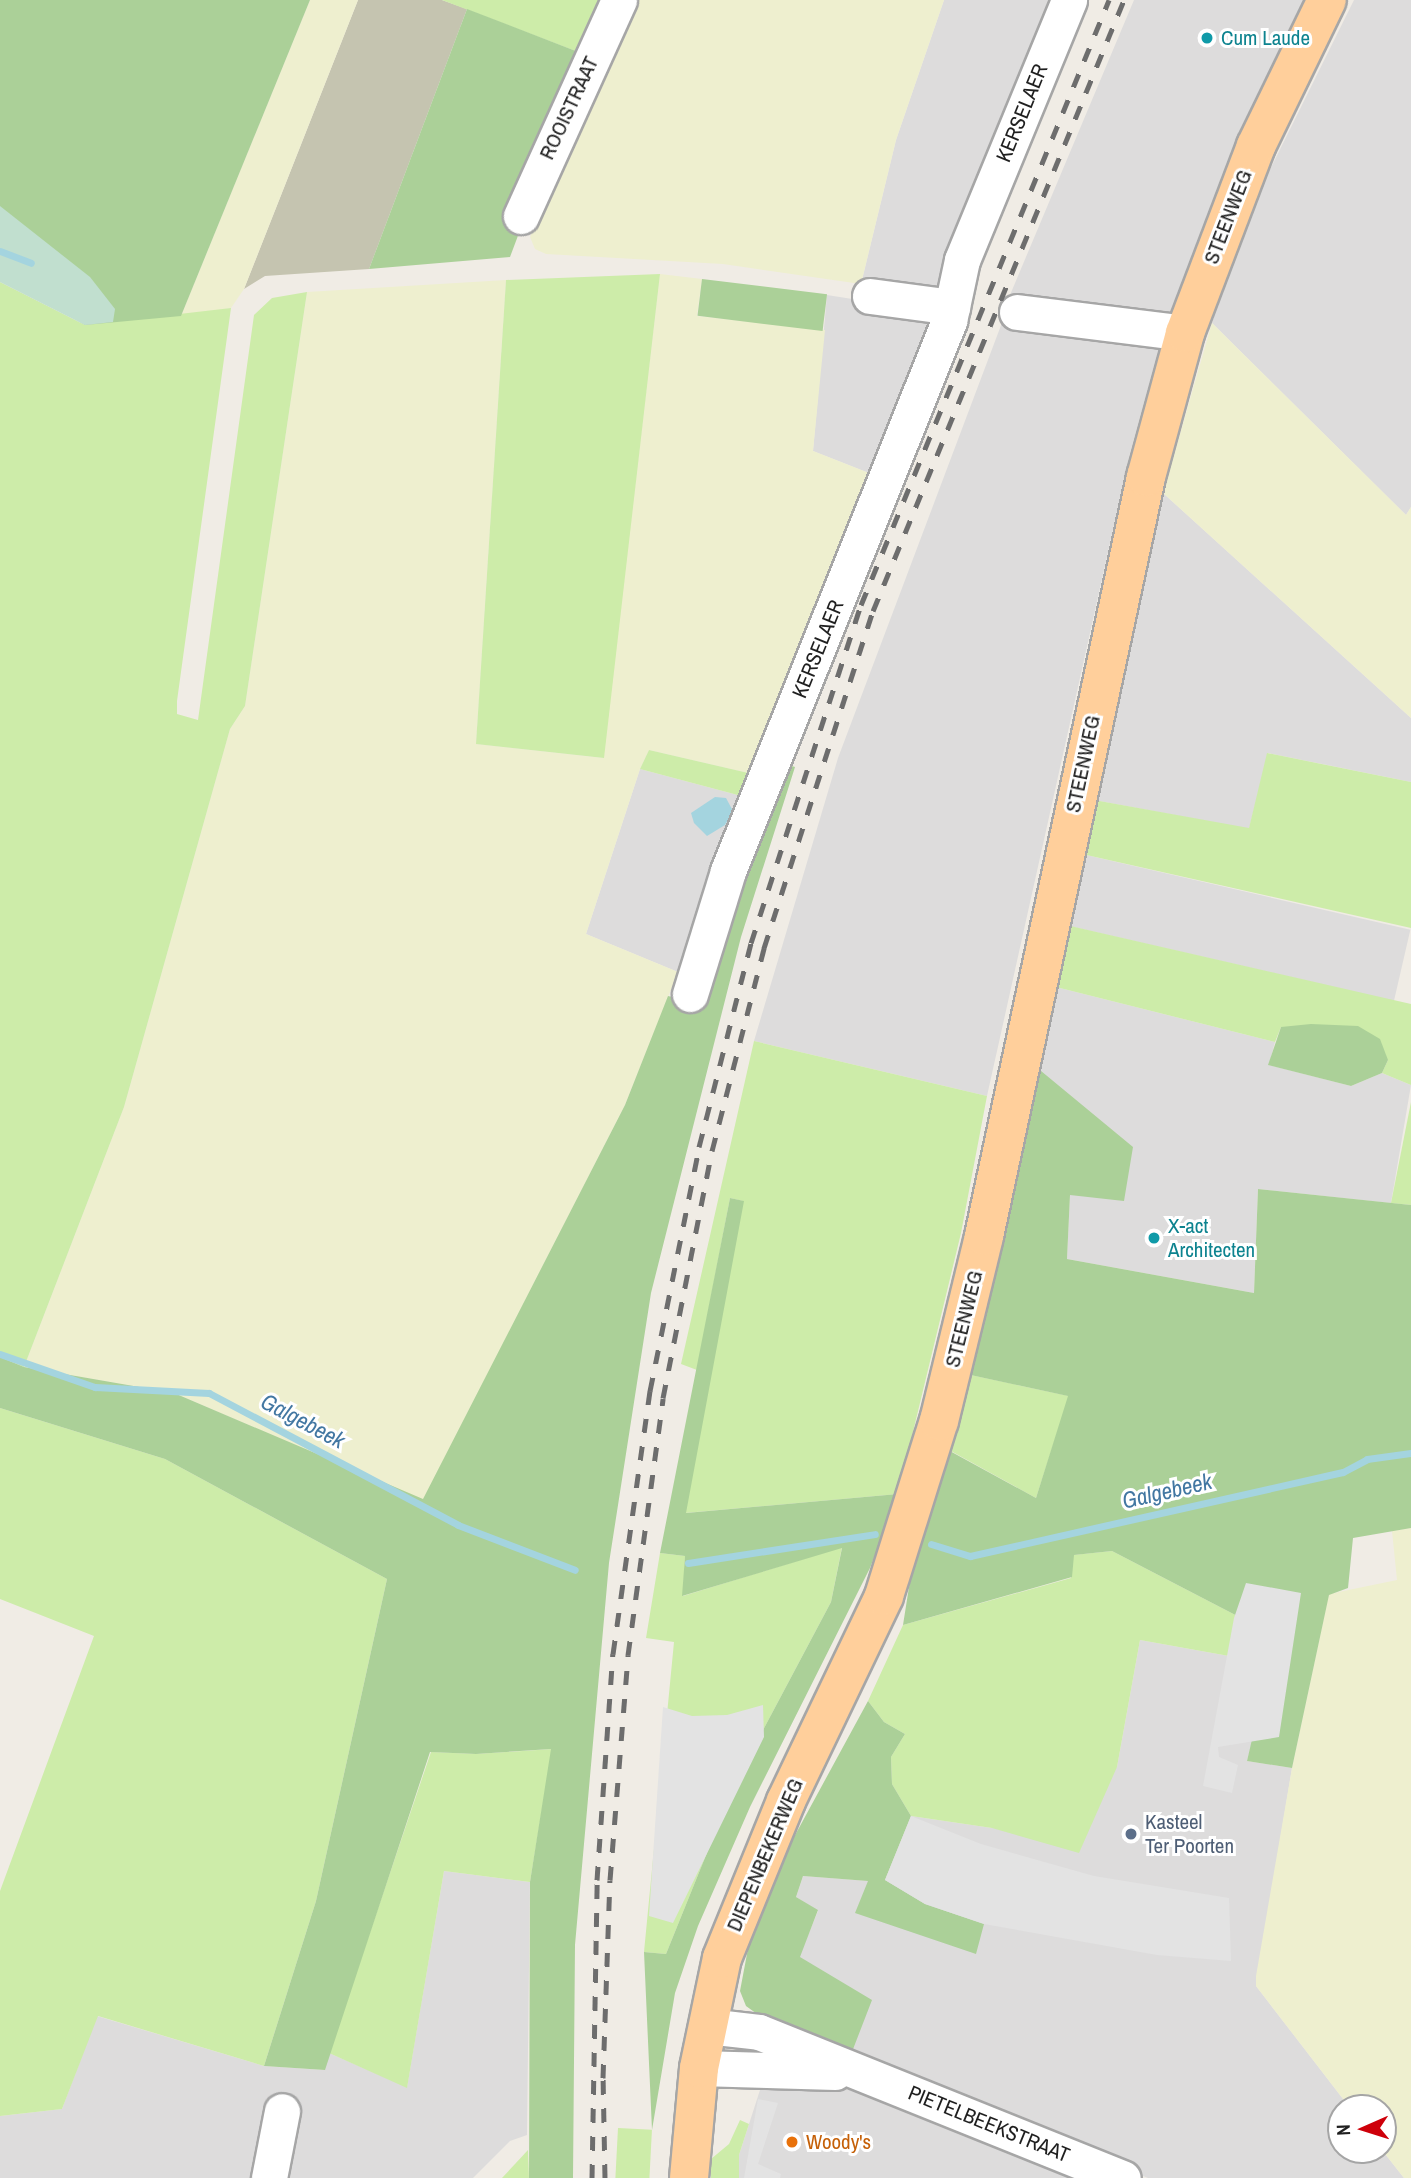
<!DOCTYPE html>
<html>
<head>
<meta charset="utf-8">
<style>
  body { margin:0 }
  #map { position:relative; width:1411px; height:2178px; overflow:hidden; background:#f0ece5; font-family:"Archivo Narrow",sans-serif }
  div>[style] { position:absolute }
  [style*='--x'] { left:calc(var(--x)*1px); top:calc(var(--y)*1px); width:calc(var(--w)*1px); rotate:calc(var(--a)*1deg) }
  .residential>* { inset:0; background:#dddcdc; transform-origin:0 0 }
  .construction>* { inset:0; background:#c5c4b0 }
  .farmland>* { inset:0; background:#eeefcf }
  .grass>* { inset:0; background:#cdeca9; transform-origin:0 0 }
  .forest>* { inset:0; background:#abd098; transform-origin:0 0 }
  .wetland>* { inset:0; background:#c1dfcf }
  .parking>* { inset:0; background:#e3e3e3 }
  .water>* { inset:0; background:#a4d4df }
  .stream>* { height:7px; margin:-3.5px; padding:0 3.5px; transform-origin:3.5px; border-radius:3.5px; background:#a4d4df }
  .roads { filter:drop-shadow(2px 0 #a6a6a6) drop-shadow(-2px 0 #a6a6a6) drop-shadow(0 2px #a6a6a6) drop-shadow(0 -2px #a6a6a6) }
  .minor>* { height:35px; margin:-17.5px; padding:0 17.5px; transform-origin:17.5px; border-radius:17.5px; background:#fff }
  .major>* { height:38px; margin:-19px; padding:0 19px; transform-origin:19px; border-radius:19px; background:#ffcf9b }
  .rail>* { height:5px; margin-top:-2.5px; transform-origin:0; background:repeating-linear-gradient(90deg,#6d6d6d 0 14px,transparent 0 28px) }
  .dots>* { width:19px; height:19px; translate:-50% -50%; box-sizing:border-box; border:4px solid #fff; border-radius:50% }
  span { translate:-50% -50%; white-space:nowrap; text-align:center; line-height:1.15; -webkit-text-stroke:6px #fff; paint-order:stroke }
  .culture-label { font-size:21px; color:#0d838f }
  .left { translate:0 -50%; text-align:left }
  .street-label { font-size:21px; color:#1f1f1f }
  .service-label { font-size:21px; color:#4e5e75 }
  .food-label { font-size:21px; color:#c56008 }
  .water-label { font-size:23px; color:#4277a2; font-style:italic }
  .north { position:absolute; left:1327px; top:2094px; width:70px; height:70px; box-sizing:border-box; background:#fff; border:2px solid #a5a5a5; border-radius:50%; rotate:267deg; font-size:19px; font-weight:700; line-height:28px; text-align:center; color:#1f1f1f }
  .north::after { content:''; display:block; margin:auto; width:24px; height:32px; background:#ce000a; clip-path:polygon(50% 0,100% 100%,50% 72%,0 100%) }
</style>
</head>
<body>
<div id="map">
  <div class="residential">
    <div style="clip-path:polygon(944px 0,1059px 0,941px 295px,861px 284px,896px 140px)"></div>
    <div style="clip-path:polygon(1134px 0,1308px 0,1264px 83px,1220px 184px,1169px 319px,1010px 295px)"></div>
    <div style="clip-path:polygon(1354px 0,1411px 0,1411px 507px,1406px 515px,1212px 323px,1237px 236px)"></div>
    <div style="clip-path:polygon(827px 295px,941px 313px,874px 475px,813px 451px)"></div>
    <div style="clip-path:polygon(1003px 320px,1161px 342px,1130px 453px,987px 1096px,754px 1041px,838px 758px)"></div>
    <div style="clip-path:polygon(1163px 493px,1411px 718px,1411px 782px,1268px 753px,1249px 829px,1094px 800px)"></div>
    <div style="clip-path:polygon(640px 769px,749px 798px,678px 972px,586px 934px)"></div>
    <div style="left:1082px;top:854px;width:337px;height:73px;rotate:13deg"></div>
    <div style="clip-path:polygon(1052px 986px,1275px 1042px,1269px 1065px,1351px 1086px,1382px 1073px,1411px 1085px,1391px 1203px,1258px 1189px,1254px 1293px,1067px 1259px,1070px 1195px,1035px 1066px)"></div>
    <div style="clip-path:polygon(1140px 1640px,1273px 1664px,1247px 1761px,1292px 1768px,1256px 1986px,1350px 2108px,1341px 2108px,1341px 2150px,1382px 2150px,1404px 2178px,1148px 2178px,850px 2057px,799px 1957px,818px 1911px,796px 1897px,803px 1876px,869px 1881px,856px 1913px,885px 1880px,911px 1816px,992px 1828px,1117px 1767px)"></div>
    <div style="clip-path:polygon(444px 1871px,530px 1882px,527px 2135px,510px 2141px,473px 2178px,0 2178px,0 2116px,62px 2109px,97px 2016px,264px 2066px,324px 2070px,329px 2053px,407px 2087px)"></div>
    <div style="clip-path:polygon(791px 2078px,859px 2092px,962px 2124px,1090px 2178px,739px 2178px,739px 2155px,760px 2090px,772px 2080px)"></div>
  </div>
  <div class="construction">
    <div style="clip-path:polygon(358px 0,442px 0,467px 9px,369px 269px,265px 276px,244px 289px)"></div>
  </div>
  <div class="farmland">
    <div style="clip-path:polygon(310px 0,358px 0,244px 289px,231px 308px,181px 316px)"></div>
    <div style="clip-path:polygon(628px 0,944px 0,896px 140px,861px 284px,723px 264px,546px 254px,535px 249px,530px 237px)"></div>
    <div style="clip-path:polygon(660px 274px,702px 279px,697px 316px,825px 330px,813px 451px,874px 475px,757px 775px,649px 750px,640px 769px,586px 934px,678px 972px,625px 1105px,423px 1500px,174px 1393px,24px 1367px,124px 1107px,230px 729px,245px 706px,307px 292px,506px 280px,476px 744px,603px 758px)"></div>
    <div style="clip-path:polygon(1212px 323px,1406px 515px,1411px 507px,1411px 718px,1163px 493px)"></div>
    <div style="clip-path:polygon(1411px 1528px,1411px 2178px,1404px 2178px,1382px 2150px,1383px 2108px,1350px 2108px,1256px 1986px,1256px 1976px,1292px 1768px,1329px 1594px,1397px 1580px,1392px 1531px)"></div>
  </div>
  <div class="grass">
    <div style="clip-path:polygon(442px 0,610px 0,586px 55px)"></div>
    <div style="clip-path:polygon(660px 274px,604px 758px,476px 744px,506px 280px)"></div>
    <div style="clip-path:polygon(0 282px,85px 325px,231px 308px,177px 701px,177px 714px,198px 720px,254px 315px,272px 298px,307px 292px,245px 706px,230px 729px,124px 1107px,24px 1367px,0 1357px)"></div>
    <div style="clip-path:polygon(649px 750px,757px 775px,749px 798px,640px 769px)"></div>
    <div style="clip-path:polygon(1267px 753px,1411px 782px,1411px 928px,1082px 854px,1094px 800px,1249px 828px)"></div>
    <div style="clip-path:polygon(1066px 925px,1411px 1004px,1411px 1085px,1382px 1073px,1388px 1060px,1281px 1027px,1275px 1042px,1052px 986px)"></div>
    <div style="clip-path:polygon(754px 1041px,987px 1096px,961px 1233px,898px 1494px,685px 1513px,743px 1201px,730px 1198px,697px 1370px,681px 1364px)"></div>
    <div style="clip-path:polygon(1411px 1102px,1411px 1205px,1391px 1203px)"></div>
    <div style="clip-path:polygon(966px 1374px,1069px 1396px,1036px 1498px,949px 1450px)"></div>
    <div style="clip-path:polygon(0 1408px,165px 1459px,387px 1579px,316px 1901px,264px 2066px,98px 2016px,62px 2109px,0 2116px,0 1891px,94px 1636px,0 1599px)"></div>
    <div style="clip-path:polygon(842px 1547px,831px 1602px,736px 1781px,666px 1954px,644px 1952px,674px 1642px,646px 1638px,660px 1553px,685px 1556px,683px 1596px)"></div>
    <div style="clip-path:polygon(1112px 1551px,1276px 1636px,1273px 1664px,1140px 1640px,1117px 1767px,1079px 1853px,992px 1828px,911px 1816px,892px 1784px,891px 1757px,905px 1734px,884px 1722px,868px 1701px,903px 1625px,1071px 1578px,1073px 1555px)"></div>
    <div style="clip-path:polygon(552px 1749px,530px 1882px,444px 1871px,407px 2088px,329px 2053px,431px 1752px,476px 1754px)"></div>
    <div style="clip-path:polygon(740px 2120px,749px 2124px,739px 2155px,739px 2178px,711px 2178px,711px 2159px,729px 2144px)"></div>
    <div style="left:618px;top:2128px;width:34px;height:50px;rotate:3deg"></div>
    <div style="clip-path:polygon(528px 2150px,529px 2178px,502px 2178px)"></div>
  </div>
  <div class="forest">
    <div style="clip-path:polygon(0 0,310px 0,181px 316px,85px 325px,0 275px)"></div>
    <div style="clip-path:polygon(467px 9px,586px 55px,510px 257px,369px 269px)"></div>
    <div style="left:702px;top:279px;width:126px;height:37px;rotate:7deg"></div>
    <div style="clip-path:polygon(779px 762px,795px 767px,741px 937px,651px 1293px,609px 1563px,575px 1945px,573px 2178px,529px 2178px,530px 1882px,551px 1749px,476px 1754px,430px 1752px,325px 2070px,264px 2066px,316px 1901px,387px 1579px,165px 1459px,0 1408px,0 1357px,24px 1367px,174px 1393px,423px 1499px,625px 1105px,668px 996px,693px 1002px)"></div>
    <div style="clip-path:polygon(1311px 1024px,1358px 1026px,1380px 1039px,1388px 1060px,1382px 1073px,1351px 1086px,1268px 1065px,1281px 1027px)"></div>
    <div style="clip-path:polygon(1035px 1066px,1133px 1147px,1124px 1201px,1070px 1195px,1067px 1259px,1254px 1293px,1258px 1189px,1411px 1205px,1411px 1528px,1353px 1538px,1348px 1588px,1329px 1595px,1292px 1768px,1247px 1761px,1276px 1636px,1112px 1551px,1074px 1555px,1072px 1577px,903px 1625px,909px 1587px,948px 1450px,1036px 1498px,1068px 1396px,966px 1374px)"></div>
    <div style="clip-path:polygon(730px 1198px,744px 1201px,686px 1513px,898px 1494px,870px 1568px,750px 1807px,698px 1926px,675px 1993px,652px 2130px,644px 1952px,666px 1954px,736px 1781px,831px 1602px,842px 1548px,682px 1596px,685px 1556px,660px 1553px)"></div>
    <div style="clip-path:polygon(868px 1701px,884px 1722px,905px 1734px,891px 1757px,892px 1784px,911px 1816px,885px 1880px,925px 1904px,984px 1924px,976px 1954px,855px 1913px,868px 1881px,803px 1876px,796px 1897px,818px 1910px,800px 1957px,872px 2000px,850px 2057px,771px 2024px,746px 2006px,740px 1991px,750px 1938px,775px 1872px)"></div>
  </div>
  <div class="wetland">
    <div style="clip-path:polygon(0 206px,90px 277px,115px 309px,113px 322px,85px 325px,0 282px)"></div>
  </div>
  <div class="parking">
    <div style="clip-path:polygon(1246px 1583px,1301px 1593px,1279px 1737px,1218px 1747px,1219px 1757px,1238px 1765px,1232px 1793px,1203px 1786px,1234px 1618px)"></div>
    <div style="clip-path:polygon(763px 1705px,764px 1737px,673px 1923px,649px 1916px,663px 1707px,692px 1716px,727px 1715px)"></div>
    <div style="clip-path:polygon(911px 1816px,981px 1844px,1094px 1876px,1229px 1898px,1231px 1961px,1157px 1955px,984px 1924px,925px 1904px,885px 1880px)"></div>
    <div style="clip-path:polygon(758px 2099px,778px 2103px,758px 2164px,781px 2174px,780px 2178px,744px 2178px)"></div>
  </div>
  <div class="water">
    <div style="clip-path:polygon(715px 797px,726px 798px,733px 811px,725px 825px,707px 836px,694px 823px,691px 813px)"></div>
  </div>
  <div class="stream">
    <div style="--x:0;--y:251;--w:33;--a:21"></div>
    <div style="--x:0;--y:1354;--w:101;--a:19.2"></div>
    <div style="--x:95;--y:1387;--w:114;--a:3"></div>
    <div style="--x:209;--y:1393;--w:282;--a:27.9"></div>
    <div style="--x:458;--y:1525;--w:125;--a:21"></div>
    <div style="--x:931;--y:1544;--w:41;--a:17.1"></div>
    <div style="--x:970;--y:1556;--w:382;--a:-12.7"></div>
    <div style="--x:1343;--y:1472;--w:27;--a:-28"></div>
    <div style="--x:1367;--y:1459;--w:44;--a:-7.8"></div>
    <div style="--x:688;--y:1563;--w:189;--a:-8.8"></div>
  </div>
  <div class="roads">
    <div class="minor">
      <div style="--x:521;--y:216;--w:237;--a:-65.6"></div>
      <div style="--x:870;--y:296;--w:83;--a:7.6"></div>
      <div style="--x:1017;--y:312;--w:169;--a:7.1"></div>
      <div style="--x:690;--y:994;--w:129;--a:-72.8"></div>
      <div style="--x:728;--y:871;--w:593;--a:-68.11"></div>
      <div style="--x:949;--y:321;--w:62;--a:-78"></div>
      <div style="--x:962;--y:260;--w:281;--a:-67.6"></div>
      <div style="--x:707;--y:2026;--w:52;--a:6.6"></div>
      <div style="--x:759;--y:2032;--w:392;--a:21.9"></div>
      <div style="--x:699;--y:2068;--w:136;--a:1.7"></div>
      <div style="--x:269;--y:2178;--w:68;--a:-79"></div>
    </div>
    <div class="major">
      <div style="--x:689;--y:2178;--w:110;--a:-84.8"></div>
      <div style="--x:699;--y:2068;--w:112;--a:-78.2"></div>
      <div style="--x:722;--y:1958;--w:170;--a:-67.8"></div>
      <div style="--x:786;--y:1801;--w:227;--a:-64.4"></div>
      <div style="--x:884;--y:1596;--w:183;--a:-72.6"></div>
      <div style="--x:939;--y:1421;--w:190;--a:-76.3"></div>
      <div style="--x:984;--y:1236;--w:776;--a:-77.95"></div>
      <div style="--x:1146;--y:477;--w:149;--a:-74.8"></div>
      <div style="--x:1185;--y:333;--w:200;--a:-69.2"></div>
      <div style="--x:1256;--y:146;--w:162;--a:-64.1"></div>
    </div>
  </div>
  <div class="rail">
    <div style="--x:592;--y:2178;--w:298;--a:-89"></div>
    <div style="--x:597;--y:1880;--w:227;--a:-86"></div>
    <div style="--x:613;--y:1654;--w:266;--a:-82"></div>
    <div style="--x:650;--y:1391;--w:249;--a:-78.6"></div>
    <div style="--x:699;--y:1147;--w:211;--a:-75.7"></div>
    <div style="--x:751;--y:943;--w:355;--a:-72"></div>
    <div style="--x:861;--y:605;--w:654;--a:-67.71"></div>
    <div style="--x:605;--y:2178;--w:100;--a:-91.1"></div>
    <div style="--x:603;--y:2078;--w:198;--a:-88"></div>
    <div style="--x:610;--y:1880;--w:226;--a:-85.4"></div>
    <div style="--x:628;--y:1655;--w:259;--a:-82.2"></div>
    <div style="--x:663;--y:1398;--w:252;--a:-78.8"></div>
    <div style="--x:712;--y:1151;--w:210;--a:-75.6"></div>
    <div style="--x:764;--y:948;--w:354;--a:-72.1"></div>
    <div style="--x:873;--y:611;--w:661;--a:-67.67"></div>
  </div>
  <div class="dots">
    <div style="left:1207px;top:38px;background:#0f9aa8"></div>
    <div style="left:1154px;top:1238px;background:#0f9aa8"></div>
    <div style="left:1131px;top:1834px;background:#5c6f8a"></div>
    <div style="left:792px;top:2142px;background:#e8710a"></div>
  </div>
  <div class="culture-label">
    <span class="left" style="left:1221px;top:38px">Cum Laude</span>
    <span class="left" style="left:1168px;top:1238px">X-act<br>Architecten</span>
  </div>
  <div class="street-label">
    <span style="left:569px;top:108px;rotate:-65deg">ROOISTRAAT</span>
    <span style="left:1022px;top:113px;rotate:-68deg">KERSELAER</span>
    <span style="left:1228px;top:217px;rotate:-69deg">STEENWEG</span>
    <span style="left:818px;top:649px;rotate:-68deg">KERSELAER</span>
    <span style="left:1083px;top:764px;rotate:-78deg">STEENWEG</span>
    <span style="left:964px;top:1319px;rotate:-76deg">STEENWEG</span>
    <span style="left:765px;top:1855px;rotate:-67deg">DIEPENBEKERWEG</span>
    <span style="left:989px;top:2124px;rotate:22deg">PIETELBEEKSTRAAT</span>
  </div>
  <div class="service-label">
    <span class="left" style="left:1145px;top:1834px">Kasteel<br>Ter Poorten</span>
  </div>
  <div class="food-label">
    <span class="left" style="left:806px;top:2142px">Woody's</span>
  </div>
  <div class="water-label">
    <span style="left:303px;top:1421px;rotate:28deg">Galgebeek</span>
    <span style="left:1167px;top:1491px;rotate:-13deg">Galgebeek</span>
  </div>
  <div class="north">N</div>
</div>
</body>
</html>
